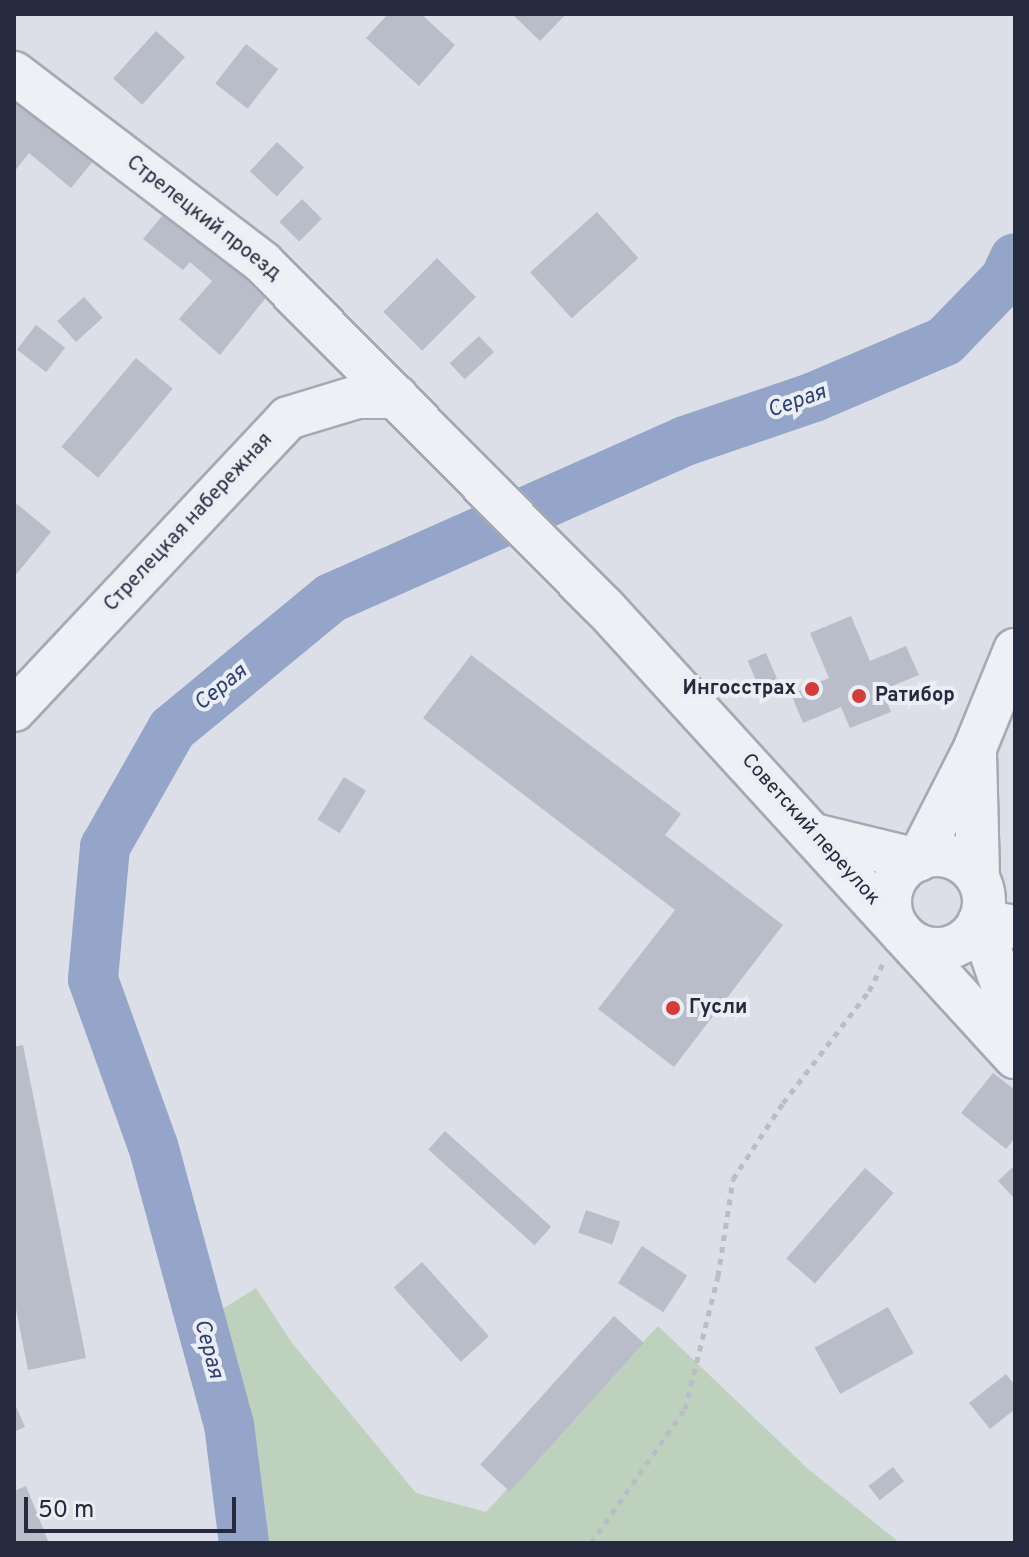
<!DOCTYPE html>
<html>
<head>
<meta charset="utf-8">
<style>
  body { margin:0 }
  #map { position:relative; width:1029px; height:1557px; overflow:hidden; background:#dcdfe7; font-family:Overpass,sans-serif }
  div>[style] { position:absolute }
  [style*='--x'] { left:calc(var(--x)*1px); top:calc(var(--y)*1px); width:calc(var(--w)*1px); rotate:calc(var(--a)*1deg) }
  .green>* { inset:0; background:#bed1bd }
  .river>* { height:50px; margin:-25px; padding:0 25px; transform-origin:25px; border-radius:25px; background:#95a5c9 }
  .building>* { inset:0; background:#b9bdca; transform-origin:0 0 }
  .path>* { height:5px; margin-top:-2.5px; transform-origin:0; background:repeating-linear-gradient(90deg,#babdc5 0 6px,transparent 0 12px) }
  .roads { filter:drop-shadow(2px 0 #a5a9b4) drop-shadow(-2px 0 #a5a9b4) drop-shadow(0 2px #a5a9b4) drop-shadow(0 -2px #a5a9b4) }
  .minor>* { height:42px; margin:-21px; padding:0 21px; transform-origin:21px; border-radius:21px; background:#eff0f5 }
  .minor>.ring { margin:-21px; padding:0; box-sizing:content-box; background:none; border:42px solid #eff0f5; border-radius:50% }
  .dots>* { width:22px; height:22px; translate:-50% -50%; box-sizing:border-box; border:4px solid #ebeef5; border-radius:50% }
  span { translate:-50% -50%; white-space:nowrap; text-align:center; line-height:1.15; -webkit-text-stroke:8px #ebeef5; paint-order:stroke }
  .street-label { font-size:20px; color:#252a3e }
  .poi-label { font-size:20px; color:#252a3e; font-weight:700 }
  .right { translate:-100% -50%; text-align:right }
  .left { translate:0 -50%; text-align:left }
  .water-label { font-size:22px; color:#2e4174; font-style:italic }
  .frame { position:absolute; inset:0; border:16px solid #252a3e; pointer-events:none }
  .scale { position:absolute; left:24px; top:1497px; width:212px; height:36px; box-sizing:border-box; border:4px solid #252a3e; border-top:0; padding-left:10px; font-size:24px; line-height:28px; white-space:nowrap; color:#252a3e; -webkit-text-stroke:6px #ebeef5; paint-order:stroke }
</style>
</head>
<body>
<div id="map">
  <div class="green">
    <div style="clip-path:polygon(256px 1288px,292px 1343px,416px 1493px,486px 1512px,658px 1326px,807px 1468px,900px 1543px,260px 1543px,254px 1488px,216px 1313px)"></div>
  </div>
  <div class="river">
    <div style="--x:244;--y:1543;--w:119;--a:-97.2"></div>
    <div style="--x:229;--y:1425;--w:289;--a:-105.2"></div>
    <div style="--x:153;--y:1146;--w:177;--a:-109.8"></div>
    <div style="--x:93;--y:979;--w:133;--a:-84.8"></div>
    <div style="--x:105;--y:847;--w:136;--a:-60.4"></div>
    <div style="--x:172;--y:729;--w:206;--a:-39.5"></div>
    <div style="--x:331;--y:598;--w:387;--a:-23.9"></div>
    <div style="--x:685;--y:441;--w:136;--a:-18.8"></div>
    <div style="--x:814;--y:397;--w:142;--a:-23.1"></div>
    <div style="--x:945;--y:341;--w:86;--a:-45.9"></div>
    <div style="--x:1005;--y:279;--w:23;--a:-65"></div>
  </div>
  <div class="building">
    <div style="clip-path:polygon(388px 14px,421px 14px,455px 45px,419px 86px,366px 38px)"></div>
    <div style="clip-path:polygon(512px 14px,566px 14px,540px 41px)"></div>
    <div style="left:156px;top:31px;width:39px;height:64px;rotate:42deg"></div>
    <div style="left:246px;top:44px;width:41px;height:50px;rotate:38deg"></div>
    <div style="clip-path:polygon(14px 97px,99px 154px,71px 188px,29px 153px,14px 172px)"></div>
    <div style="left:277px;top:142px;width:37px;height:40px;rotate:43deg"></div>
    <div style="left:302px;top:199px;width:28px;height:32px;rotate:45deg"></div>
    <div style="clip-path:polygon(172px 204px,272px 290px,220px 355px,179px 319px,212px 281px,190px 262px,183px 270px,143px 239px)"></div>
    <div style="left:597px;top:212px;width:62px;height:90px;rotate:48deg"></div>
    <div style="left:437px;top:258px;width:55px;height:76px;rotate:45deg"></div>
    <div style="left:84px;top:297px;width:28px;height:36px;rotate:48deg"></div>
    <div style="left:36px;top:325px;width:37px;height:31px;rotate:38deg"></div>
    <div style="left:479px;top:336px;width:22px;height:40px;rotate:47deg"></div>
    <div style="left:136px;top:358px;width:48px;height:116px;rotate:40deg"></div>
    <div style="clip-path:polygon(17px 504px,51px 532px,14px 577px,14px 509px)"></div>
    <div style="clip-path:polygon(851px 616px,870px 661px,906px 646px,919px 675px,882px 690px,891px 712px,850px 728px,841px 707px,803px 723px,791px 694px,829px 678px,810px 633px)"></div>
    <div style="left:766px;top:653px;width:28px;height:20px;rotate:67deg"></div>
    <div style="clip-path:polygon(471px 655px,681px 814px,665px 835px,783px 925px,674px 1067px,598px 1009px,675px 910px,423px 718px)"></div>
    <div style="left:344px;top:777px;width:26px;height:50px;rotate:32deg"></div>
    <div style="clip-path:polygon(23px 1045px,86px 1358px,28px 1370px,14px 1299px,14px 1047px)"></div>
    <div style="clip-path:polygon(993px 1073px,1015px 1090px,1015px 1138px,1006px 1149px,961px 1113px)"></div>
    <div style="left:445px;top:1131px;width:143px;height:25px;rotate:42deg"></div>
    <div style="clip-path:polygon(1015px 1165px,1015px 1199px,998px 1181px)"></div>
    <div style="left:865px;top:1168px;width:38px;height:120px;rotate:41deg"></div>
    <div style="left:586px;top:1210px;width:36px;height:24px;rotate:19deg"></div>
    <div style="left:642px;top:1246px;width:54px;height:44px;rotate:33deg"></div>
    <div style="left:422px;top:1262px;width:100px;height:38px;rotate:48deg"></div>
    <div style="left:888px;top:1307px;width:53px;height:84px;rotate:61deg"></div>
    <div style="left:614px;top:1316px;width:40px;height:200px;rotate:42deg"></div>
    <div style="clip-path:polygon(1006px 1374px,1015px 1385px,1015px 1409px,990px 1429px,969px 1403px)"></div>
    <div style="clip-path:polygon(14px 1402px,25px 1427px,14px 1432px)"></div>
    <div style="left:893px;top:1467px;width:18px;height:31px;rotate:52deg"></div>
    <div style="clip-path:polygon(26px 1486px,49px 1543px,14px 1543px,14px 1491px)"></div>
  </div>
  <div class="path">
    <div style="--x:591;--y:1543;--w:164;--a:-55"></div>
    <div style="--x:685;--y:1409;--w:137;--a:-76.1"></div>
    <div style="--x:718;--y:1276;--w:98;--a:-81.2"></div>
    <div style="--x:733;--y:1179;--w:91;--a:-56.7"></div>
    <div style="--x:783;--y:1103;--w:141;--a:-52.5"></div>
    <div style="--x:869;--y:991;--w:31;--a:-63"></div>
  </div>
  <div class="roads">
    <div class="minor">
      <div style="--x:14;--y:73;--w:313;--a:37.3"></div>
      <div style="--x:263;--y:263;--w:483;--a:45.3"></div>
      <div style="--x:603;--y:606;--w:611;--a:47.59"></div>
      <div style="--x:14;--y:710;--w:400;--a:-46.8"></div>
      <div style="--x:288;--y:418;--w:72;--a:-16.9"></div>
      <div style="--x:357;--y:397;--w:40;--a:0"></div>
      <div style="--x:975;--y:753;--w:126;--a:88.6"></div>
      <div style="--x:818;--y:836;--w:103;--a:13.5"></div>
      <div style="--x:918;--y:860;--w:126;--a:-63"></div>
      <div style="--x:975;--y:748;--w:106;--a:-67.8"></div>
      <div class="ring" style="left:890px;top:855px;width:52px;height:52px"></div>
      <div style="--x:1015;--y:927;--w:36;--a:-170"></div>
      <div style="--x:980;--y:921;--w:107;--a:70.9"></div>
    </div>
  </div>
  <div class="dots">
    <div style="left:812px;top:689px;background:#d43b39"></div>
    <div style="left:859px;top:696px;background:#d43b39"></div>
    <div style="left:673px;top:1008px;background:#d43b39"></div>
  </div>
  <div class="street-label">
    <span style="left:203px;top:219px;rotate:38deg">Стрелецкий проезд</span>
    <span style="left:189px;top:523px;rotate:-47deg">Стрелецкая набережная</span>
    <span style="left:810px;top:830px;rotate:48deg">Советский переулок</span>
  </div>
  <div class="poi-label">
    <span class="right" style="left:796px;top:689px">Ингосстрах</span>
    <span class="left" style="left:875px;top:696px">Ратибор</span>
    <span class="left" style="left:689px;top:1008px">Гусли</span>
  </div>
  <div class="water-label">
    <span style="left:797px;top:402px;rotate:-20deg">Серая</span>
    <span style="left:221px;top:688px;rotate:-39deg">Серая</span>
    <span style="left:208px;top:1349px;rotate:75deg">Серая</span>
  </div>
  <div class="frame"></div>
  <div class="scale">50 m</div>
</div>
</body>
</html>
